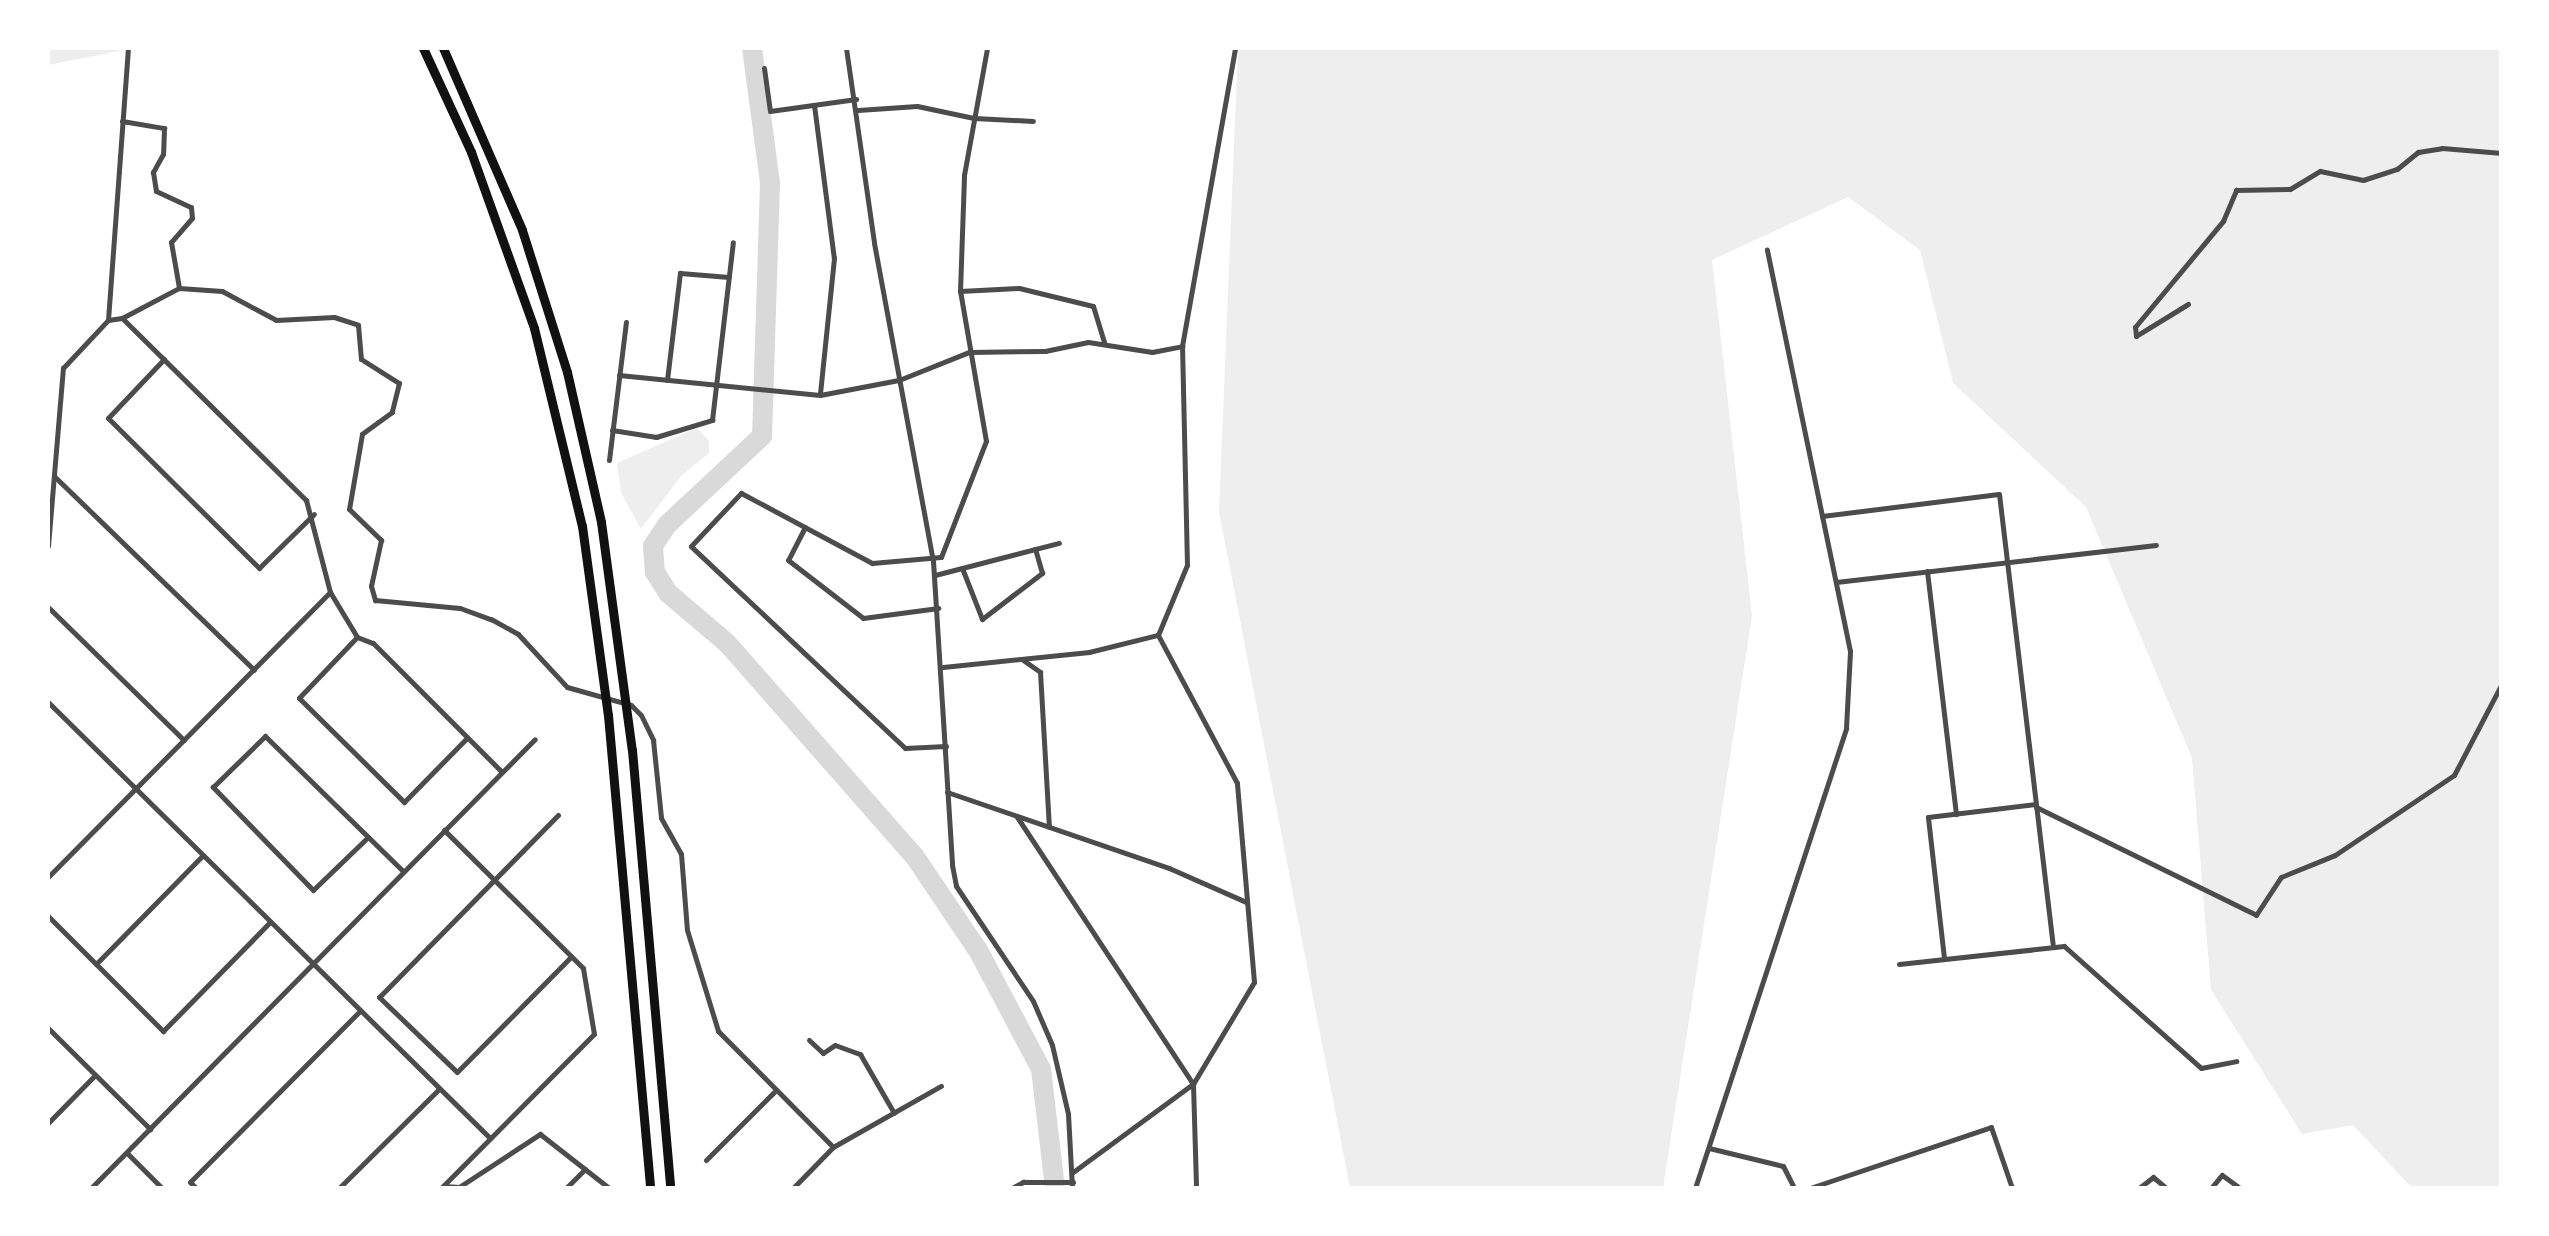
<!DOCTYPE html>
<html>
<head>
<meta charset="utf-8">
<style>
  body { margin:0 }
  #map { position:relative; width:2549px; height:1236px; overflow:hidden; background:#fff; font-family:"Roboto Condensed",sans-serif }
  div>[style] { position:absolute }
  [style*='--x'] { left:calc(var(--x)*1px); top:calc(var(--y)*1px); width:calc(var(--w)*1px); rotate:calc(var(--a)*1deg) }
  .green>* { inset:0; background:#eee }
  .river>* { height:20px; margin:-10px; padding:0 10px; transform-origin:10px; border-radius:10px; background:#d9d9d9 }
  .minor>* { height:5px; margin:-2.5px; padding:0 2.5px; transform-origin:2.5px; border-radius:2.5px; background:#4c4c4c }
  .motorway>* { height:9px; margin:-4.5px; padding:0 4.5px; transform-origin:4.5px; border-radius:4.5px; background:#111 }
  span { translate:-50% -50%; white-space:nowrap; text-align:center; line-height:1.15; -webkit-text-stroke:9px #fff; paint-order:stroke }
  .frame { position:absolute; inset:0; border:50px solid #fff; pointer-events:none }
</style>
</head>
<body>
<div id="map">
  <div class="green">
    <div style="clip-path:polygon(48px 48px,135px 48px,48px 65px)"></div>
    <div style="clip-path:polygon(1238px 48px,2501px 48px,2501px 1188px,2412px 1188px,2353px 1125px,2302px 1134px,2211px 990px,2192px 758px,2086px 507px,1953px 383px,1920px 250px,1848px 197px,1712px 260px,1752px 616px,1663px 1188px,1350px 1188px,1219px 512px)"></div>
    <div style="clip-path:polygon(697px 428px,709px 441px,709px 453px,681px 476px,641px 529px,621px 493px,617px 463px)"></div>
  </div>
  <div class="river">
    <div style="--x:752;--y:48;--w:136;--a:82.4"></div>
    <div style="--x:770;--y:183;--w:253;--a:91.8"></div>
    <div style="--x:762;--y:436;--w:130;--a:136.9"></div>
    <div style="--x:667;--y:525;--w:25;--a:124"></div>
    <div style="--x:653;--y:546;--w:26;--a:86"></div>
    <div style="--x:655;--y:572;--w:25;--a:58"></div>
    <div style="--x:668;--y:593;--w:77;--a:40.3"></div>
    <div style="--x:727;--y:643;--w:285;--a:48.7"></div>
    <div style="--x:915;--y:857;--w:115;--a:56"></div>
    <div style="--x:979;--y:952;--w:132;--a:62.1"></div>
    <div style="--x:1041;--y:1069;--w:120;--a:83.3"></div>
  </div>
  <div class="minor">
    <div style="--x:846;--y:48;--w:197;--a:81.8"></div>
    <div style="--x:874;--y:243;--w:323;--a:79.5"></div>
    <div style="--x:933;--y:561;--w:305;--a:86.4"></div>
    <div style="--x:952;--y:865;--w:21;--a:79"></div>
    <div style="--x:956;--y:886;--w:138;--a:56.2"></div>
    <div style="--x:1033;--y:1001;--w:48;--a:66.6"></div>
    <div style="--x:1052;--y:1045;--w:71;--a:76.9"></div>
    <div style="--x:1068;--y:1114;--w:74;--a:86.9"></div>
    <div style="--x:764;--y:68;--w:43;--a:82.1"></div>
    <div style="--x:770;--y:111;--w:87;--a:-7.9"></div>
    <div style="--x:814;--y:105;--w:154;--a:82.6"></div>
    <div style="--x:834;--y:258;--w:137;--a:95.9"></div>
    <div style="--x:858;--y:110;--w:59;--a:-3.9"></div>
    <div style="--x:917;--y:106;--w:58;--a:11.9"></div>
    <div style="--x:974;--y:118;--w:59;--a:2.9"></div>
    <div style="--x:122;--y:121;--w:43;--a:9.5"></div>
    <div style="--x:164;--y:128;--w:26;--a:92"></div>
    <div style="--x:163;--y:154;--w:21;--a:119"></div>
    <div style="--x:153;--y:172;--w:19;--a:81"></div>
    <div style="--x:156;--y:191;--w:38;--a:25"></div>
    <div style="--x:191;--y:207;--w:11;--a:85"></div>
    <div style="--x:192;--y:218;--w:32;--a:131"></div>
    <div style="--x:171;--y:242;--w:47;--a:80.1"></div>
    <div style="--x:179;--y:288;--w:43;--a:4"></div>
    <div style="--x:222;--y:291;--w:61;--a:28.2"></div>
    <div style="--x:276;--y:320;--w:58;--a:-3"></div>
    <div style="--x:334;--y:317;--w:25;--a:18"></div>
    <div style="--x:358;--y:325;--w:34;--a:85"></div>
    <div style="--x:361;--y:359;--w:45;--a:32.3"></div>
    <div style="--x:399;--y:383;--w:30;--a:104"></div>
    <div style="--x:392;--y:412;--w:37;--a:144"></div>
    <div style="--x:362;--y:434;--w:76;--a:99.8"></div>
    <div style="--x:349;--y:509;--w:45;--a:44.1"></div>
    <div style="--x:381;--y:540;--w:47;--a:102.3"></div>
    <div style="--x:371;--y:586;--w:15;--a:74"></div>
    <div style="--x:375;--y:600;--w:85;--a:5.4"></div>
    <div style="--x:460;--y:608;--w:33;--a:20"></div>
    <div style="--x:491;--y:619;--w:31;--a:29"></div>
    <div style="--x:518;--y:634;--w:72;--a:47.2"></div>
    <div style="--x:567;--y:687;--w:66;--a:15.7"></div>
    <div style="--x:631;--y:705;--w:14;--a:45"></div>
    <div style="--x:641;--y:715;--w:28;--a:64"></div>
    <div style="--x:653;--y:740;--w:78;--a:84.1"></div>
    <div style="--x:661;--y:818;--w:41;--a:60.9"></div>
    <div style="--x:681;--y:854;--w:76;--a:85.5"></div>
    <div style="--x:687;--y:930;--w:106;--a:72.9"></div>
    <div style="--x:718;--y:1031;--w:163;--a:45.2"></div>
    <div style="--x:960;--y:291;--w:59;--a:-2.9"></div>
    <div style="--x:1019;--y:288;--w:76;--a:13.7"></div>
    <div style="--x:1093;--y:306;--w:39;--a:73"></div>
    <div style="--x:2188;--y:304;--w:61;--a:148.4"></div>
    <div style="--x:2136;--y:336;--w:9;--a:-96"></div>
    <div style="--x:2135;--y:327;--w:138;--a:-50.3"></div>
    <div style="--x:2223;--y:221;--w:34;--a:-67"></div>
    <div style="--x:2236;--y:190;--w:54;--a:-1.1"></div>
    <div style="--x:2290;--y:189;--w:35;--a:-31"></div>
    <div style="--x:2320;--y:171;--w:44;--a:11.8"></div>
    <div style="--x:2363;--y:180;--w:36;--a:-18"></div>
    <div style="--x:2397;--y:169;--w:27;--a:-39"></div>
    <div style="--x:2418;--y:152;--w:24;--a:-9"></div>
    <div style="--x:2442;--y:148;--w:60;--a:4.8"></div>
    <div style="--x:122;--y:318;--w:64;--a:-27.8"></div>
    <div style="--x:108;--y:320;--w:14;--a:-8"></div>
    <div style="--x:122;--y:318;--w:259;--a:44.7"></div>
    <div style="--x:306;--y:500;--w:95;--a:75.4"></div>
    <div style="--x:330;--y:592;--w:52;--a:59"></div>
    <div style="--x:357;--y:637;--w:17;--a:21"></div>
    <div style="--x:373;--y:643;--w:182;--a:45"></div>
    <div style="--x:164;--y:359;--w:81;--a:133.5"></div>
    <div style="--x:108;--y:418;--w:213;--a:44.8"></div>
    <div style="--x:259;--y:568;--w:77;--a:-44.5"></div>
    <div style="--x:619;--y:375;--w:202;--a:5.7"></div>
    <div style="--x:820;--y:395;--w:80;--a:-10.8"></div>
    <div style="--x:899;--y:380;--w:75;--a:-21.8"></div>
    <div style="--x:969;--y:352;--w:76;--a:-0.8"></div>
    <div style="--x:1045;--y:351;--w:44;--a:-11.8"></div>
    <div style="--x:1088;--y:342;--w:65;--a:8.9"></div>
    <div style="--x:1152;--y:352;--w:31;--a:-11"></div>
    <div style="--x:667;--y:380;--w:108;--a:-83.1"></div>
    <div style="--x:680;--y:273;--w:49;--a:4.7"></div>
    <div style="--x:612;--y:430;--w:45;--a:9"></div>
    <div style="--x:656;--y:437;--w:59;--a:-16.9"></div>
    <div style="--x:712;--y:420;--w:179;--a:-83.3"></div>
    <div style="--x:609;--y:460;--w:139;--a:-83"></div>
    <div style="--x:55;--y:477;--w:277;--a:44.1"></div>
    <div style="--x:1822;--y:516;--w:178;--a:-7.1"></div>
    <div style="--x:1999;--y:494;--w:453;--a:83.2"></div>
    <div style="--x:805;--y:527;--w:37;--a:117"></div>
    <div style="--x:788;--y:560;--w:95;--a:37.7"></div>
    <div style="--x:863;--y:618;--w:76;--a:-7.6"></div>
    <div style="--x:48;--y:546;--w:179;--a:-85.2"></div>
    <div style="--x:63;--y:368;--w:66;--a:-46.8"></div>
    <div style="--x:108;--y:320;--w:273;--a:-85.8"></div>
    <div style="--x:962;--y:568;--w:55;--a:68.6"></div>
    <div style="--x:982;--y:619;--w:76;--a:-37.5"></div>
    <div style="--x:1042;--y:573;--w:25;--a:-106"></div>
    <div style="--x:1927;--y:571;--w:245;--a:83.2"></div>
    <div style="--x:935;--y:575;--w:128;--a:-14.5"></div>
    <div style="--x:1836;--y:582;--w:322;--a:-6.6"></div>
    <div style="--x:48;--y:607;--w:190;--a:44.4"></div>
    <div style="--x:1158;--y:635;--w:76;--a:-67.5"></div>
    <div style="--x:1187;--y:565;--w:219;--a:-91.3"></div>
    <div style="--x:1182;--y:346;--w:303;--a:-79.9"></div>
    <div style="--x:357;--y:637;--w:84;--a:133.6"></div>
    <div style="--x:299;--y:698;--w:148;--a:44.7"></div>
    <div style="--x:404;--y:802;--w:90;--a:-45.5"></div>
    <div style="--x:1023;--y:660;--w:21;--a:35"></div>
    <div style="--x:1040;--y:672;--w:155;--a:86.7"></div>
    <div style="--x:943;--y:667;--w:147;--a:-5.9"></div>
    <div style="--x:1089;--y:652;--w:70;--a:-14"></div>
    <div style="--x:48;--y:702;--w:621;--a:44.61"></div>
    <div style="--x:946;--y:746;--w:41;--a:177.2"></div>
    <div style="--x:905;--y:748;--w:294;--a:-136.7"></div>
    <div style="--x:691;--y:546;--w:73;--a:-46.7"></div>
    <div style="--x:741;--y:493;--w:149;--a:28.1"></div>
    <div style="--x:872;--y:563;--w:69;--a:-5"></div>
    <div style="--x:941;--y:557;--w:124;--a:-68.8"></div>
    <div style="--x:986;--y:441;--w:152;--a:-99.8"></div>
    <div style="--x:960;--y:291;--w:116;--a:-88"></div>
    <div style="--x:964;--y:175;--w:129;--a:-79.7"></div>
    <div style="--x:947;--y:792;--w:235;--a:18.9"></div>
    <div style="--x:1169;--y:868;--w:84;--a:23.8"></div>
    <div style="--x:2036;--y:807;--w:245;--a:26.1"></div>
    <div style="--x:2256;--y:915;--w:45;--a:-56.7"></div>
    <div style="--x:2281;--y:877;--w:58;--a:-22.2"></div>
    <div style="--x:2335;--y:855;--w:143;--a:-33.9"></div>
    <div style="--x:2454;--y:775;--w:104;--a:-62.4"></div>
    <div style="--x:558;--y:815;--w:255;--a:134.5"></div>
    <div style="--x:379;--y:997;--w:108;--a:43.9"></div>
    <div style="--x:457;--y:1072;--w:162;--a:-45.3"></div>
    <div style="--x:1017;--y:817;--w:320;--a:56.6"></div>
    <div style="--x:1193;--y:1084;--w:104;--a:88.3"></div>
    <div style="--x:368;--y:837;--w:76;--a:136.1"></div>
    <div style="--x:313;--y:890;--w:144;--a:-134.2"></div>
    <div style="--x:213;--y:787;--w:73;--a:-44.4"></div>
    <div style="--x:265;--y:736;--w:193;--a:44.4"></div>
    <div style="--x:48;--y:877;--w:401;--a:-45.3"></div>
    <div style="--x:48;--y:916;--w:163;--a:45"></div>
    <div style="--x:163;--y:1031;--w:153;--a:-45.5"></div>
    <div style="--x:1944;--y:958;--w:142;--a:-96.5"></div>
    <div style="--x:1928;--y:817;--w:108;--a:-6.9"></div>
    <div style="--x:96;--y:964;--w:151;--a:-45.5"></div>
    <div style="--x:1899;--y:964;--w:166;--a:-6.2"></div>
    <div style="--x:2064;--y:946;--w:183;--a:41.7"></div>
    <div style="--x:2201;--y:1068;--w:36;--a:-11"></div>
    <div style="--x:48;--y:1028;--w:144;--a:44.7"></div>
    <div style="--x:809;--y:1040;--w:19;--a:43"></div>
    <div style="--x:823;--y:1053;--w:14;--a:-34"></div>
    <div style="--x:835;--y:1045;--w:27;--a:20"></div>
    <div style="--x:860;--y:1054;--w:68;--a:60"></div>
    <div style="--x:48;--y:1123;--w:67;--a:-45.6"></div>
    <div style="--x:1709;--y:1148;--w:76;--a:13.7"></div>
    <div style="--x:1783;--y:1166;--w:25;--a:63"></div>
    <div style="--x:127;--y:1153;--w:49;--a:45"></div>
    <div style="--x:706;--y:1160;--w:96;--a:-45"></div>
    <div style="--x:1073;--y:1172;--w:149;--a:-36.3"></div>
    <div style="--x:1193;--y:1084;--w:119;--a:-59.1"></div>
    <div style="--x:1254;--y:982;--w:200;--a:-94.9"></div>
    <div style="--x:1237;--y:783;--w:168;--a:-118.1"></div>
    <div style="--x:444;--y:1186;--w:15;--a:4"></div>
    <div style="--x:459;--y:1187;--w:97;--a:-33.2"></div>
    <div style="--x:540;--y:1134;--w:88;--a:38"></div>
    <div style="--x:91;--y:1188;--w:631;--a:-45.32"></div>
    <div style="--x:196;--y:1188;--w:8;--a:-135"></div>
    <div style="--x:190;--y:1182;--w:240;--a:-45.2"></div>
    <div style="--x:339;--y:1188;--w:141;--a:-44.7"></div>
    <div style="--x:441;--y:1188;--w:217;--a:-45.2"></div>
    <div style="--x:594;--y:1034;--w:67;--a:-99.5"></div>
    <div style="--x:583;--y:968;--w:196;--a:-135.2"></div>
    <div style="--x:566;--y:1188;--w:27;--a:-45"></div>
    <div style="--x:793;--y:1188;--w:57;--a:-45.7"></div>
    <div style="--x:833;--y:1147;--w:124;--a:-29.5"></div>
    <div style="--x:1012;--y:1188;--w:13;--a:-29"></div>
    <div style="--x:1023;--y:1182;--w:50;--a:0"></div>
    <div style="--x:1695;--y:1188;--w:484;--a:-71.8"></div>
    <div style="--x:1846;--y:728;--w:77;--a:-87"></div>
    <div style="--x:1850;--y:651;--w:410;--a:-101.7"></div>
    <div style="--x:1810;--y:1188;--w:191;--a:-18.6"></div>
    <div style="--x:1991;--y:1127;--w:65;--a:71"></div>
    <div style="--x:2139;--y:1188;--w:18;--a:-38"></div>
    <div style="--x:2153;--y:1177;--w:17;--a:40"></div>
    <div style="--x:2211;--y:1188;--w:17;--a:-50"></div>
    <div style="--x:2222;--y:1175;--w:22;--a:36"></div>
  </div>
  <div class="motorway">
    <div style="--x:423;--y:48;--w:115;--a:65.2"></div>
    <div style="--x:471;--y:152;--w:187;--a:70.3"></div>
    <div style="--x:534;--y:328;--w:204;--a:76.4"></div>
    <div style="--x:582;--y:526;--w:191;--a:82.2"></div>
    <div style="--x:608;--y:715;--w:475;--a:84.9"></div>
    <div style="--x:443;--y:48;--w:198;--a:66.5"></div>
    <div style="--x:522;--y:230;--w:149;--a:72.4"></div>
    <div style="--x:567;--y:372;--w:154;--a:77.2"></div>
    <div style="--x:601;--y:522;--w:230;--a:82.3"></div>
    <div style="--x:632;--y:750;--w:440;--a:85"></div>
  </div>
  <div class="frame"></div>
</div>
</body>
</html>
